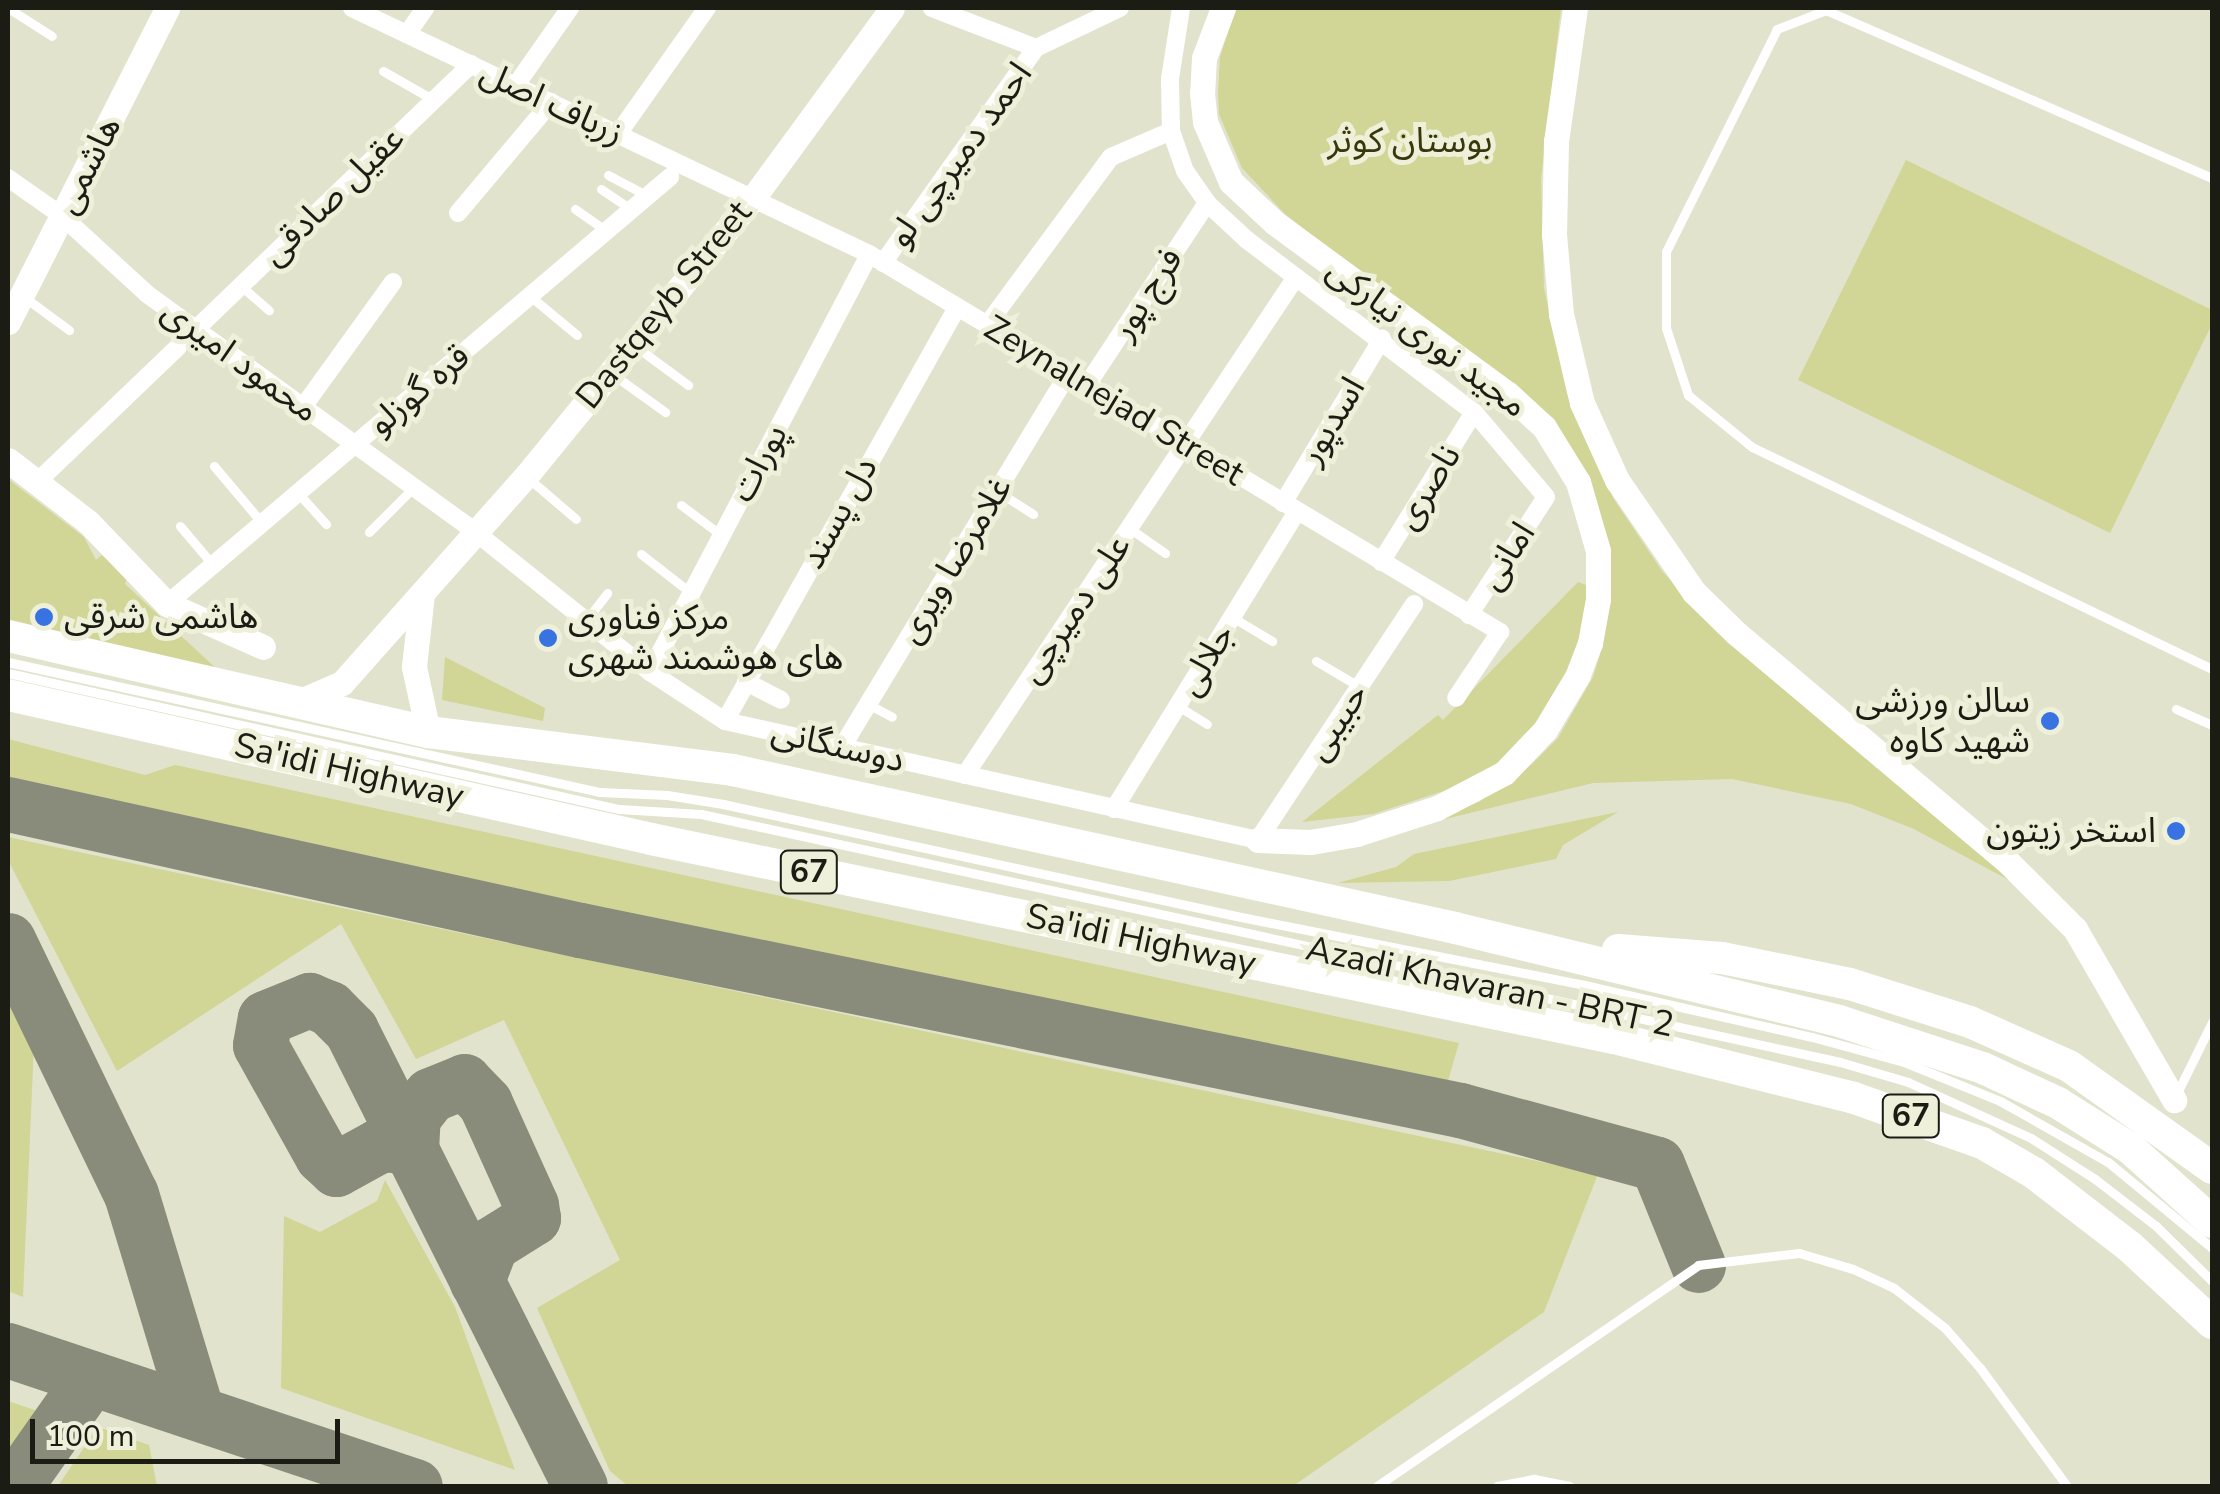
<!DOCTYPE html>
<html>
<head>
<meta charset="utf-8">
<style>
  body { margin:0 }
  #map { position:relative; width:2220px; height:1494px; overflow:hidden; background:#e1e3cc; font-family:"Nunito Sans","Noto Sans Arabic",sans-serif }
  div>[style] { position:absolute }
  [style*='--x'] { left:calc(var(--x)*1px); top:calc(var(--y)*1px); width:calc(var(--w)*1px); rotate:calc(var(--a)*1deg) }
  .green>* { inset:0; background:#d1d596 }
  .taxiway>* { height:55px; margin:-27.5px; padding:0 27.5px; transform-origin:27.5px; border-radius:27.5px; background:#8a8c7b }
  .lane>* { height:9px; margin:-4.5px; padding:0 4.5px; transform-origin:4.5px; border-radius:4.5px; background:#fff }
  .street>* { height:18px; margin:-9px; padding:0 9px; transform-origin:9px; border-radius:9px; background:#fff }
  .secondary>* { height:25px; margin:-12.5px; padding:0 12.5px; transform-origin:12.5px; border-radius:12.5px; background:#fff }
  .highway>* { height:32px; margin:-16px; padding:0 16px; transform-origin:16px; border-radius:16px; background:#fff }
  .dots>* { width:28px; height:28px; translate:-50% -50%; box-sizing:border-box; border:5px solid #eef0d9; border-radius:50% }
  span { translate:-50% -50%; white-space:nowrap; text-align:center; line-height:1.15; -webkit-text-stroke:10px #eef0d9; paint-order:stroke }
  .shield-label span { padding:2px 8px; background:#eef0d9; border:2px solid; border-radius:8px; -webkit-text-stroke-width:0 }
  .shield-label { font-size:32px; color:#1b1c14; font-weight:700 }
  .street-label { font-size:35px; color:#1b1c14 }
  .park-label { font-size:35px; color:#37390c }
  .poi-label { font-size:35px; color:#1b1c14 }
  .left { translate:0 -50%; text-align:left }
  .right { translate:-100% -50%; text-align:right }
  .frame { position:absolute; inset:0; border:10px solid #1b1c14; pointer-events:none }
  .scale { position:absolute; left:30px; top:1419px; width:310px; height:45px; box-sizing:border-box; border:5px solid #1b1c14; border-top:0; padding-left:12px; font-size:30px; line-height:35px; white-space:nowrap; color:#1b1c14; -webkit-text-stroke:8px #eef0d9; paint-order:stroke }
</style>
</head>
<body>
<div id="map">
  <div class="green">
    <div style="clip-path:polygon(1236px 8px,1561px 8px,1541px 179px,1544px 288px,1567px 394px,1613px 498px,1662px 571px,1730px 644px,2018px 885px,1914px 829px,1851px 804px,1732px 779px,1593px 783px,1421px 825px,1479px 802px,1532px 764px,1558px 738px,1593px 677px,1600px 654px,1609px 609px,1610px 545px,1588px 477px,1560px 430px,1285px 214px,1242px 168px,1219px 114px,1218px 93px,1220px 57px)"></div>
    <div style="clip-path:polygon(1906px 160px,2212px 310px,2212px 324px,2110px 533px,1798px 380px)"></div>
    <div style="clip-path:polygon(8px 479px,84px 537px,96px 560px,102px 555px,127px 578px,125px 584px,220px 672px,8px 619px)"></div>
    <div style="clip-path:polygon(1578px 582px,1589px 586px,1587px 619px,1569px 676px,1534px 730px,1505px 760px,1471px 782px,1373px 814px,1302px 822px,1438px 715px,1443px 720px)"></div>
    <div style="clip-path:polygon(445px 657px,545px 708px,543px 721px,442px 700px)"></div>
    <div style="clip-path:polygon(8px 739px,145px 775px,175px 765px,1459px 1043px,1443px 1098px,8px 785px)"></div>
    <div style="clip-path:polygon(1618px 812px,1563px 845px,1556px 859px,1449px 881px,1338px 883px,1396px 867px,1414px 854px)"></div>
    <div style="clip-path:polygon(8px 837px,1598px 1174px,1544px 1312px,1293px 1486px,628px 1486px,610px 1471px,537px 1308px,620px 1260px,504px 1020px,416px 1059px,341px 924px,117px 1071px,8px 860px)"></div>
    <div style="clip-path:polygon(8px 991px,34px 1044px,23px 1297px,8px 1291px)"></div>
    <div style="clip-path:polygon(385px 1180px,455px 1307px,515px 1470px,281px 1388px,284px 1216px,320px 1232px,377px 1201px)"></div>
    <div style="clip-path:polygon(8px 1401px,50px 1415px,8px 1465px)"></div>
    <div style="clip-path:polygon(98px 1427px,149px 1445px,157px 1486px,58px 1486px)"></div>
  </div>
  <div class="taxiway">
    <div style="--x:8;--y:804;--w:586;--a:12.42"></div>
    <div style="--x:580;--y:930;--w:898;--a:11.56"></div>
    <div style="--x:1460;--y:1110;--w:204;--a:15.3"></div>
    <div style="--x:1657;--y:1164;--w:109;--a:67.9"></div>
    <div style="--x:8;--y:940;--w:282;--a:64.2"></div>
    <div style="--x:131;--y:1194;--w:228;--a:73.2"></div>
    <div style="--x:411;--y:1150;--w:20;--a:-162"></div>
    <div style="--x:392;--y:1144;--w:14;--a:172"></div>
    <div style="--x:378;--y:1146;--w:48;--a:151.3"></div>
    <div style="--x:336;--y:1169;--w:19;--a:-137"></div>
    <div style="--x:322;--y:1156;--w:127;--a:-119.2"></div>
    <div style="--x:260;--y:1045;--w:27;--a:-80"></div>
    <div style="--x:265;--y:1018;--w:48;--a:-22.2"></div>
    <div style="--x:309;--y:1000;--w:22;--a:22"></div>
    <div style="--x:329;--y:1008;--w:31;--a:45"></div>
    <div style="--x:351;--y:1030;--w:510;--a:63.33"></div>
    <div style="--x:411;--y:1150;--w:33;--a:-87"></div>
    <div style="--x:413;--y:1117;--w:28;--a:-52"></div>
    <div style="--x:430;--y:1095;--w:37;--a:-22"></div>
    <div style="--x:464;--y:1081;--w:30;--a:46"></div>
    <div style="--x:485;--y:1103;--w:112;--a:65.7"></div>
    <div style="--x:531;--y:1205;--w:13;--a:81"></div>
    <div style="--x:533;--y:1218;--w:49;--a:148.2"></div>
    <div style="--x:491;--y:1244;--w:40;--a:111"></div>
    <div style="--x:8;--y:1350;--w:429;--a:18.5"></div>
    <div style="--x:15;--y:1486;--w:132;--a:-54.9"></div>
  </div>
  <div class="lane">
    <div style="--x:8;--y:8;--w:52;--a:32.5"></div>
    <div style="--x:383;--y:71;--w:56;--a:29.7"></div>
    <div style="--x:608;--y:175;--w:45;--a:27.7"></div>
    <div style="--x:2212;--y:178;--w:421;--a:-156.5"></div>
    <div style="--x:1826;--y:10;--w:53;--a:158.8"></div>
    <div style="--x:1777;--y:29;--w:249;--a:116.5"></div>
    <div style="--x:1666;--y:252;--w:76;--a:90"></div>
    <div style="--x:1666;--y:328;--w:71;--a:71.8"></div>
    <div style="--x:1688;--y:395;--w:82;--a:39.1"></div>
    <div style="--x:1752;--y:447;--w:511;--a:25.76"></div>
    <div style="--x:601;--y:189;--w:37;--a:34"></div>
    <div style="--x:575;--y:209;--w:39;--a:35"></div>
    <div style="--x:241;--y:286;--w:37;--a:41"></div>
    <div style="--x:530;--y:296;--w:61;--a:39.7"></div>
    <div style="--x:24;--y:297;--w:56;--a:36.3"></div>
    <div style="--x:635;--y:346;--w:66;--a:36.3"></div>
    <div style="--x:611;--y:373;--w:67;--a:35.8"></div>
    <div style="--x:214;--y:466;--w:75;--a:49.9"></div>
    <div style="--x:528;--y:478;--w:63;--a:40.5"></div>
    <div style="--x:997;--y:491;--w:43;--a:32.6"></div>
    <div style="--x:298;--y:493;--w:42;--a:47.9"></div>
    <div style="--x:681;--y:505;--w:50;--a:36.9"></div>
    <div style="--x:180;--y:526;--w:51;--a:49.8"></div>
    <div style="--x:1129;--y:528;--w:44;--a:34.8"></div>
    <div style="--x:369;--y:532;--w:62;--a:-45"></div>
    <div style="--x:641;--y:554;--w:63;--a:38"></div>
    <div style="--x:1232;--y:617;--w:47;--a:31"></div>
    <div style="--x:587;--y:619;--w:33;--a:-52"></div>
    <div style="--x:1316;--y:661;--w:51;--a:30.6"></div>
    <div style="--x:8;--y:662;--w:606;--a:12.39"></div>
    <div style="--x:600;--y:792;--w:67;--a:2.6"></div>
    <div style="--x:667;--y:795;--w:57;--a:9.1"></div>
    <div style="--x:723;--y:804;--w:530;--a:12.31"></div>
    <div style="--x:1241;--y:917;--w:346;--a:11.2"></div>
    <div style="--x:1580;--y:984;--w:238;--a:12.9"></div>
    <div style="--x:1812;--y:1037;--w:95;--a:15.2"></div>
    <div style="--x:1904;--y:1062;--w:104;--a:22.1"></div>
    <div style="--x:2000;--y:1101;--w:124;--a:29.5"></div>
    <div style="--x:2108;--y:1162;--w:135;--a:39.6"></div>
    <div style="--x:8;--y:673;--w:626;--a:12.55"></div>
    <div style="--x:619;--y:809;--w:82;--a:3.5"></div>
    <div style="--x:701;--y:814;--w:1166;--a:12.28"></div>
    <div style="--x:1840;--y:1062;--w:71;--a:16.4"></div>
    <div style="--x:1908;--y:1082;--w:135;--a:24.5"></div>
    <div style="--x:2031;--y:1138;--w:76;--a:32.6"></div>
    <div style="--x:2095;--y:1179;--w:77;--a:37.6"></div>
    <div style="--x:2156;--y:1226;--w:78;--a:44.5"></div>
    <div style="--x:868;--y:704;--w:27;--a:28"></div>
    <div style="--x:1178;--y:706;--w:34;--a:32"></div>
    <div style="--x:2176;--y:709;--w:39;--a:24"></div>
    <div style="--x:2175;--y:1097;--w:84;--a:-63.7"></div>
    <div style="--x:1377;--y:1486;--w:390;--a:-34.5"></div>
    <div style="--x:1698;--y:1265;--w:102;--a:-6.8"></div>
    <div style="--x:1799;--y:1253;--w:56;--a:16.5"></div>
    <div style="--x:1853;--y:1269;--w:45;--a:24.9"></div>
    <div style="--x:1894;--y:1288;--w:65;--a:38.1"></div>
    <div style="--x:1945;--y:1328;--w:53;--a:48.8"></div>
    <div style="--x:1980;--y:1368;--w:147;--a:53.6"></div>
    <div style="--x:1497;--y:1486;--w:38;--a:-11"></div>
    <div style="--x:1534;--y:1479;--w:36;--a:11"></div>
  </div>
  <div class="street">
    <div style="--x:352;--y:8;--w:573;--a:25.45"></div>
    <div style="--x:869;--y:254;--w:736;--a:30.92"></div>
    <div style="--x:1500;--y:632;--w:79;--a:123.7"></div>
    <div style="--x:932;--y:8;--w:111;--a:21"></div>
    <div style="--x:1036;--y:48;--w:93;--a:-25.5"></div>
    <div style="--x:1181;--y:8;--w:72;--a:98.8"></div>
    <div style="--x:1170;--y:79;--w:52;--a:88.9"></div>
    <div style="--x:1171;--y:131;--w:42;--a:70.7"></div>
    <div style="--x:1185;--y:171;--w:39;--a:55"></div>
    <div style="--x:1207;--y:203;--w:54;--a:42.8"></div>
    <div style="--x:1247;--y:240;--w:285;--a:37.2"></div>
    <div style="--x:1474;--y:412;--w:111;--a:49.7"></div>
    <div style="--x:1546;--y:497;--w:141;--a:123.1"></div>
    <div style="--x:407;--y:34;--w:32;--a:-55"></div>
    <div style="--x:516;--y:85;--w:94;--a:-55"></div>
    <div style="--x:618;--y:134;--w:154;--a:-54.8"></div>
    <div style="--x:8;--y:178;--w:66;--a:35.1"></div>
    <div style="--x:62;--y:216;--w:115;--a:42.5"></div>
    <div style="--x:147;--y:294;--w:404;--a:35.9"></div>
    <div style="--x:474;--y:531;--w:226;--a:38.7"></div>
    <div style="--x:650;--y:672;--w:90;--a:33.2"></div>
    <div style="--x:725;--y:721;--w:546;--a:12.59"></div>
    <div style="--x:1258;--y:840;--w:283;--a:-56.5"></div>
    <div style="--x:458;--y:213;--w:145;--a:-50"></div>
    <div style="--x:883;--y:263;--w:264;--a:-54.6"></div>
    <div style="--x:987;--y:325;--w:209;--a:-53.6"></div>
    <div style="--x:1111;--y:157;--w:65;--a:-23.4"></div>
    <div style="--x:196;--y:329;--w:382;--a:-43.9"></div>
    <div style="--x:1087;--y:385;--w:218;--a:-56.6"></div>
    <div style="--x:303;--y:407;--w:154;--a:-54.2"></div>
    <div style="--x:36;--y:483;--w:197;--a:-43.8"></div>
    <div style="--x:1283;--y:503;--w:192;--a:-58.9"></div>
    <div style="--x:1381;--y:562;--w:176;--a:-58.2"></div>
    <div style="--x:167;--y:604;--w:660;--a:-40.33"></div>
    <div style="--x:650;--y:672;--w:472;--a:-62.3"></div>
    <div style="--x:746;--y:682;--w:39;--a:27"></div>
    <div style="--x:725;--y:721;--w:475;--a:-60.7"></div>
    <div style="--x:842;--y:747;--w:436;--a:-58.8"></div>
    <div style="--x:965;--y:775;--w:598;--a:-56.39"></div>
    <div style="--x:1114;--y:809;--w:350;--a:-58.4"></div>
  </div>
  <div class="secondary">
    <div style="--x:1223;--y:8;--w:53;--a:110.8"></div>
    <div style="--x:1204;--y:58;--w:35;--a:93"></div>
    <div style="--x:1202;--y:93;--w:29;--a:84"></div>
    <div style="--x:1205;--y:122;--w:65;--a:66.6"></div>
    <div style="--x:1231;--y:182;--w:60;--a:43"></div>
    <div style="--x:1275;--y:223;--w:289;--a:36.3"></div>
    <div style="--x:1508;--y:394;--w:49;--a:42.5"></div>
    <div style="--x:1544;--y:427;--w:65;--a:58.3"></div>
    <div style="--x:1578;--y:482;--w:72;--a:73.8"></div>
    <div style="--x:1598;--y:551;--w:48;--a:90"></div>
    <div style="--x:1598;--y:599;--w:45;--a:100.3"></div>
    <div style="--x:1590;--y:643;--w:34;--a:111"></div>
    <div style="--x:1578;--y:675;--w:64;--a:121"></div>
    <div style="--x:1545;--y:730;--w:59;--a:133.6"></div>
    <div style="--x:1504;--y:773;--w:76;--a:152.4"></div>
    <div style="--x:1437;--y:808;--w:84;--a:162"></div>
    <div style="--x:1357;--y:834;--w:48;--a:170.3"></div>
    <div style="--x:1310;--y:842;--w:52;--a:-177.8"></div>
    <div style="--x:1575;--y:8;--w:134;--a:98.1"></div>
    <div style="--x:1556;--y:141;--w:93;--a:91.2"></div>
    <div style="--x:1554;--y:234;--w:80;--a:85"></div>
    <div style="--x:1561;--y:314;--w:91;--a:76.7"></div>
    <div style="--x:1582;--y:403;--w:85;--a:65.6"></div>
    <div style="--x:1617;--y:480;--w:136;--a:55.5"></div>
    <div style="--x:1694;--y:592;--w:59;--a:44.3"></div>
    <div style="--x:1736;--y:633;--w:356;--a:40.1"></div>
    <div style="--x:2008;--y:862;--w:95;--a:45"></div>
    <div style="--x:2075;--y:929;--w:198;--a:59.9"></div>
    <div style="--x:8;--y:322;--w:352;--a:-63.1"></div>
    <div style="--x:8;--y:460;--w:101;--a:37.8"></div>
    <div style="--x:88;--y:522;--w:114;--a:46.1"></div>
    <div style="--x:167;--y:604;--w:105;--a:24.1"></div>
    <div style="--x:422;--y:594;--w:73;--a:96.3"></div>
    <div style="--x:414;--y:667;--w:66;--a:77.8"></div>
    <div style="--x:296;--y:703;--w:50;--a:-23.5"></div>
    <div style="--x:342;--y:683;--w:277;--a:-48.4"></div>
    <div style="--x:526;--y:476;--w:359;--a:-50.8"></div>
    <div style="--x:753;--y:198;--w:235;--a:-53.8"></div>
  </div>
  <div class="highway">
    <div style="--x:8;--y:636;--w:431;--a:12.9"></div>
    <div style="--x:428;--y:732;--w:307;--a:7.1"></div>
    <div style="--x:733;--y:770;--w:739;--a:12.34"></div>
    <div style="--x:1455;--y:928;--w:395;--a:13.6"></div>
    <div style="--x:1839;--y:1021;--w:151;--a:18.1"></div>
    <div style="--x:1983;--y:1068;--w:83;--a:25"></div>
    <div style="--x:2058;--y:1103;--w:86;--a:32.2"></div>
    <div style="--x:2131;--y:1149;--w:109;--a:42"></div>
    <div style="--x:8;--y:695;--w:659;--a:12.62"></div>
    <div style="--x:651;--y:839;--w:983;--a:11.68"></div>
    <div style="--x:1614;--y:1038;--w:247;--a:14"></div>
    <div style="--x:1854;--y:1098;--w:136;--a:19.4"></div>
    <div style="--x:1982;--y:1143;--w:60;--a:30"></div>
    <div style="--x:2034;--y:1173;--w:121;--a:37.6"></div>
    <div style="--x:2130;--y:1247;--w:112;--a:42.8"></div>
    <div style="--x:1618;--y:950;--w:104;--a:4.4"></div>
    <div style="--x:1722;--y:958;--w:66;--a:11.3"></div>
    <div style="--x:1787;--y:971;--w:64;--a:11.7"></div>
    <div style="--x:1850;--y:984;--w:126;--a:17.6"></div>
    <div style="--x:1970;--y:1022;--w:108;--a:24"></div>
    <div style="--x:2069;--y:1066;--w:176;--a:35.5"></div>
  </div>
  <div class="dots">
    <div style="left:44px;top:617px;background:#3873e1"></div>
    <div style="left:548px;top:638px;background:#3873e1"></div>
    <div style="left:2050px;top:721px;background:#3873e1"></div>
    <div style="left:2176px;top:831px;background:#3873e1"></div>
  </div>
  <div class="shield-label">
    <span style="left:809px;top:872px">67</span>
    <span style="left:1911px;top:1116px">67</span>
  </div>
  <div class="street-label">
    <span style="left:552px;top:103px;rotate:25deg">زرباف اصل</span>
    <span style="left:960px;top:155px;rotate:-54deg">احمد دمیرچی لو</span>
    <span style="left:88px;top:165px;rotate:-63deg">هاشمی</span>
    <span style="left:333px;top:196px;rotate:-44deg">عقیل صادقی</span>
    <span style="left:1147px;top:294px;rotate:-57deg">فرج پور</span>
    <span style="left:664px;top:305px;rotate:-51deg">Dastqeyb Street</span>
    <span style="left:1427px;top:338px;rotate:37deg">مجید نوری نیارکی</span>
    <span style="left:240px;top:361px;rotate:36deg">محمود امیری</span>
    <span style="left:419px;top:390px;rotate:-40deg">قره گوزلو</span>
    <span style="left:1114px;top:401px;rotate:31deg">Zeynalnejad Street</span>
    <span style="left:1332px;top:421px;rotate:-59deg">اسدپور</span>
    <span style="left:759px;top:463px;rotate:-62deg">پورات</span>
    <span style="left:1428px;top:487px;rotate:-58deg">ناصری</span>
    <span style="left:839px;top:513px;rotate:-61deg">دل پسند</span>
    <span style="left:1507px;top:556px;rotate:-57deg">امانی</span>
    <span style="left:955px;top:560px;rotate:-59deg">غلامرضا ویری</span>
    <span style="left:1075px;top:609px;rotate:-56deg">علی دمیرچی</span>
    <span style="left:1206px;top:660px;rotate:-59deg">جلالی</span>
    <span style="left:1337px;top:722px;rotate:-57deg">حبیبی</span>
    <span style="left:838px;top:746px;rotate:13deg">دوسنگانی</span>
    <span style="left:349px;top:771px;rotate:13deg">Sa'idi Highway</span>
    <span style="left:1141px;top:940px;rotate:12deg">Sa'idi Highway</span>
    <span style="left:1490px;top:987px;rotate:12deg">Azadi Khavaran - BRT 2</span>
  </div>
  <div class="park-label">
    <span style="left:1410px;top:141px">بوستان کوثر</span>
  </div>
  <div class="poi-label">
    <span class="left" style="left:64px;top:617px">هاشمی شرقی</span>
    <span class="left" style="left:568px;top:638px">مرکز فناوری<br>های هوشمند شهری</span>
    <span class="right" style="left:2030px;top:721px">سالن ورزشی<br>شهید کاوه</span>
    <span class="right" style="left:2156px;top:831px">استخر زیتون</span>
  </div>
  <div class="frame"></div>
  <div class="scale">100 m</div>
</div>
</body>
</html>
